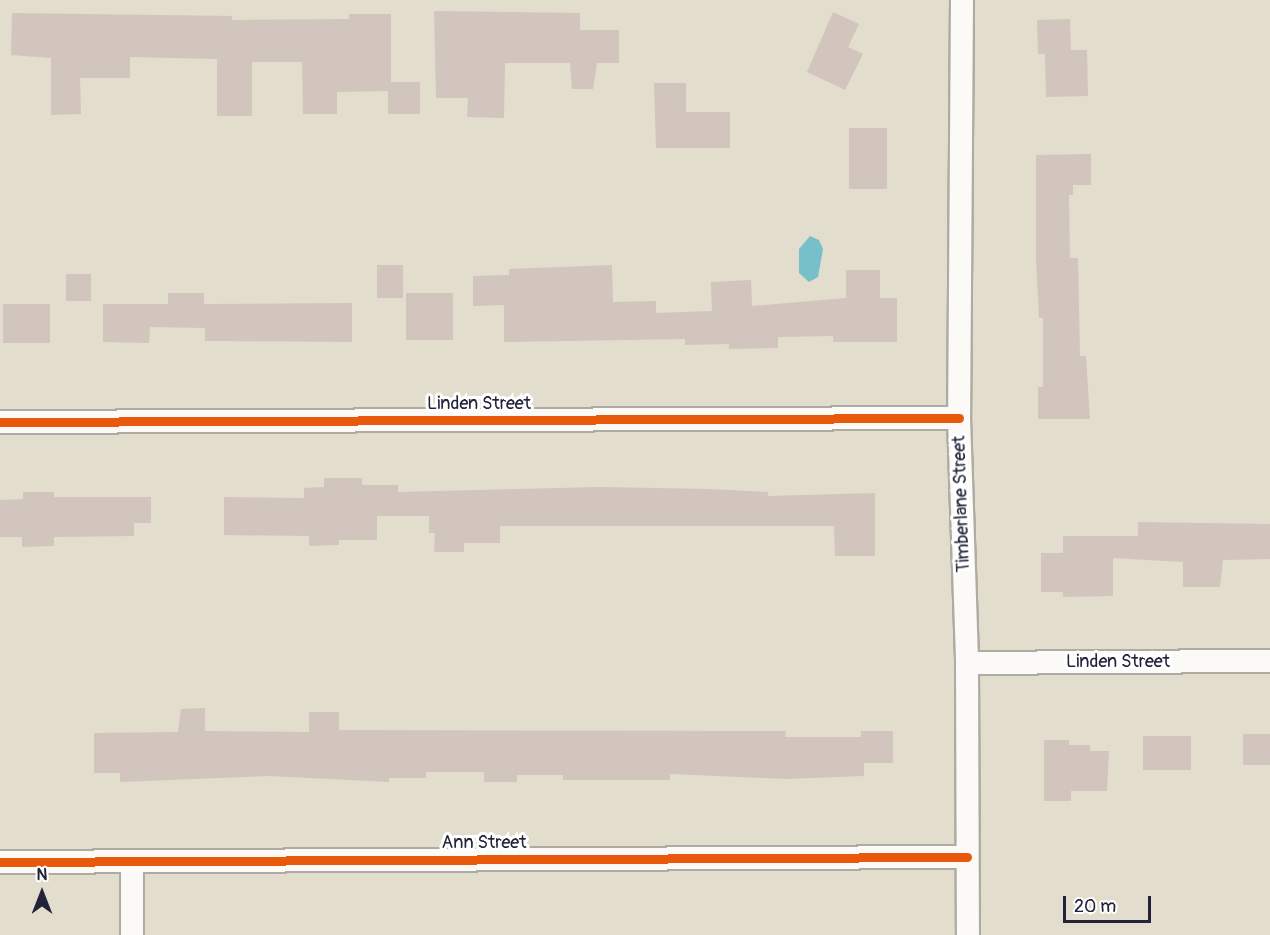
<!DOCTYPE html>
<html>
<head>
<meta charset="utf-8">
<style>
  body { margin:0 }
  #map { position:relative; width:1270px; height:935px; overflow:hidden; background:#e2ddcc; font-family:Pangolin,sans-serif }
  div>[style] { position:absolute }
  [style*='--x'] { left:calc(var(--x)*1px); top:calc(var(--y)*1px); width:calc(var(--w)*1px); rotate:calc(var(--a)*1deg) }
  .water>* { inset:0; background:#78c0c9 }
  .building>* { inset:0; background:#d2c5bd; transform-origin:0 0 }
  .roads { filter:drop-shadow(2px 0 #aeaba3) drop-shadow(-2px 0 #aeaba3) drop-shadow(0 2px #aeaba3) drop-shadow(0 -2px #aeaba3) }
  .street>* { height:22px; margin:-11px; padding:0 11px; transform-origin:11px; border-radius:11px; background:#fbfaf7 }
  .cycleway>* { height:9px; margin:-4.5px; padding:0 4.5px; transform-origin:4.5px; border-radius:4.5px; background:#e8590c }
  span { translate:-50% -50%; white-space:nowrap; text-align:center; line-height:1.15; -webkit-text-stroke:6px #fff; paint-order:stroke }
  .street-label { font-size:18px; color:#22223b }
  .north { position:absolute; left:12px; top:863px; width:60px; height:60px; -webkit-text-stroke:4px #fff; paint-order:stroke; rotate:0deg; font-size:16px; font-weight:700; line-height:24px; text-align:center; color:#22223b }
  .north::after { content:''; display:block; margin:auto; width:21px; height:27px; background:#22223b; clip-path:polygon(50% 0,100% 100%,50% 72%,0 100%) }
  .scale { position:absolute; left:1063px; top:896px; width:88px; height:27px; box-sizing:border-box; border:3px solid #22223b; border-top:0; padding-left:8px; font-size:18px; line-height:21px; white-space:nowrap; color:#22223b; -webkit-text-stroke:4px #fff; paint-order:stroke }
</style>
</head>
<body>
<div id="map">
  <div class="water">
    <div style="clip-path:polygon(810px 236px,819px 240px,823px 249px,818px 277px,809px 282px,799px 273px,799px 249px)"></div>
  </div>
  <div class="building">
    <div style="clip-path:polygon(434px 11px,580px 13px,580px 30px,619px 30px,619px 63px,597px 63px,593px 89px,572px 89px,570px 63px,505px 63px,504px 118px,467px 117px,468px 98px,436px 98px)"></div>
    <div style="clip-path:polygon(833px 12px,859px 24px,848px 47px,863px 54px,845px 90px,807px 72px)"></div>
    <div style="clip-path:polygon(12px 13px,232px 16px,232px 20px,349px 19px,349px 14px,391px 14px,391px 82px,420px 82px,420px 114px,388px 114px,388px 91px,337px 92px,337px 114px,303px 114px,302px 62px,252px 62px,252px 116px,217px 116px,217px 59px,130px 57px,130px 78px,80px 78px,81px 114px,51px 115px,51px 58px,11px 55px)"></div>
    <div style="clip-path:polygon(1070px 19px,1071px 50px,1087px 50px,1088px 96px,1046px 97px,1045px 54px,1038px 54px,1037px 20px)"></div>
    <div style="clip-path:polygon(654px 83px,686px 83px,686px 112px,730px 112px,730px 148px,656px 148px)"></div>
    <div style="left:849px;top:128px;width:38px;height:61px"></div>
    <div style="clip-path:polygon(1091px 154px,1091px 185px,1073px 185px,1073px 195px,1069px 195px,1070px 258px,1078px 258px,1080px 356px,1086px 356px,1090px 419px,1038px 419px,1038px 387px,1043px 387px,1043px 318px,1039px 318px,1036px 260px,1036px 155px)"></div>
    <div style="left:377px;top:265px;width:26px;height:33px"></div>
    <div style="clip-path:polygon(612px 265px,613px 302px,656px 301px,656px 313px,712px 311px,711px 282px,751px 280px,752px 306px,846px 298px,846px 270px,880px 270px,880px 298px,897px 298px,897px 342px,833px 342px,833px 336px,778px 337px,778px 348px,729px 349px,729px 344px,685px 345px,685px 339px,504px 342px,504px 305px,473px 306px,473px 276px,509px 275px,509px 269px)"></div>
    <div style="left:66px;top:274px;width:25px;height:27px"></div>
    <div style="clip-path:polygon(168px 293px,204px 293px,204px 304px,352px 303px,352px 342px,205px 341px,205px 328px,150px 327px,149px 343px,103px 342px,103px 304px,168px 304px)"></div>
    <div style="left:406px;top:293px;width:47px;height:47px"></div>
    <div style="left:3px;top:304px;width:47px;height:39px"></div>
    <div style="clip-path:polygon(324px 478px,362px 478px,362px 485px,398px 485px,398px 492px,599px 487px,710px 489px,768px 492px,768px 496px,875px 493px,875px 556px,835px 556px,834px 526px,500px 526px,500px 543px,464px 543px,464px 552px,434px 552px,435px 533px,429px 533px,429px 516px,377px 516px,377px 540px,339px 540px,339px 545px,309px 546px,309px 536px,224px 535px,224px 497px,304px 498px,304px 488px,324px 487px)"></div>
    <div style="clip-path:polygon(23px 492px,54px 492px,54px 497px,151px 497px,151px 523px,134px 523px,134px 536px,54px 537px,54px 546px,22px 547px,22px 537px,0 537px,0 500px,23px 499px)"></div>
    <div style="clip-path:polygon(1138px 522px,1270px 524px,1270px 559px,1223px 560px,1220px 587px,1183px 587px,1183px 562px,1113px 558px,1113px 596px,1063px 597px,1063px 592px,1041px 592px,1041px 553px,1063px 553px,1063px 536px,1138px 536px)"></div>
    <div style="clip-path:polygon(205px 708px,205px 731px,309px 732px,309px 712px,339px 712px,339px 730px,786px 731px,785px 737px,861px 737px,861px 731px,893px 731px,893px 763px,864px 763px,864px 776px,785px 779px,670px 774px,670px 780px,563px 780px,563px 775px,517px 775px,517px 782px,484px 782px,484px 772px,426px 772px,426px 778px,389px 778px,389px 782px,269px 776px,120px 782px,120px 773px,94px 773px,94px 733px,178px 732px,181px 709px)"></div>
    <div style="left:1270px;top:734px;width:31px;height:27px;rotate:90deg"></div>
    <div style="left:1143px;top:736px;width:48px;height:34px"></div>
    <div style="clip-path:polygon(1044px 740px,1069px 740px,1069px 745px,1090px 745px,1090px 751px,1109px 751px,1107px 791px,1071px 791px,1071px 801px,1044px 801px)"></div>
  </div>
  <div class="roads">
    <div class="street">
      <div style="--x:962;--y:0;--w:418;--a:90.4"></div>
      <div style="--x:959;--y:418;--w:245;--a:88.1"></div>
      <div style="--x:967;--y:663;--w:272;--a:89.8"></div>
      <div style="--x:0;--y:422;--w:959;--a:-0.24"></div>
      <div style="--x:967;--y:663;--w:303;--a:-0.4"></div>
      <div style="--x:0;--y:862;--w:967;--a:-0.3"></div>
      <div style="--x:132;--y:862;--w:73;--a:90"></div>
    </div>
  </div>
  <div class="cycleway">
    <div style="--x:0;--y:422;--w:959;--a:-0.24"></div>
    <div style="--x:0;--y:862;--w:967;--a:-0.3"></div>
  </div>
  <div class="street-label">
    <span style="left:479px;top:404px">Linden Street</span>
    <span style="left:962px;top:504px;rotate:-92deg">Timberlane Street</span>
    <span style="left:1118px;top:662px">Linden Street</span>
    <span style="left:484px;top:843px">Ann Street</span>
  </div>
  <div class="north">N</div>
  <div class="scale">20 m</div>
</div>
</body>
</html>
